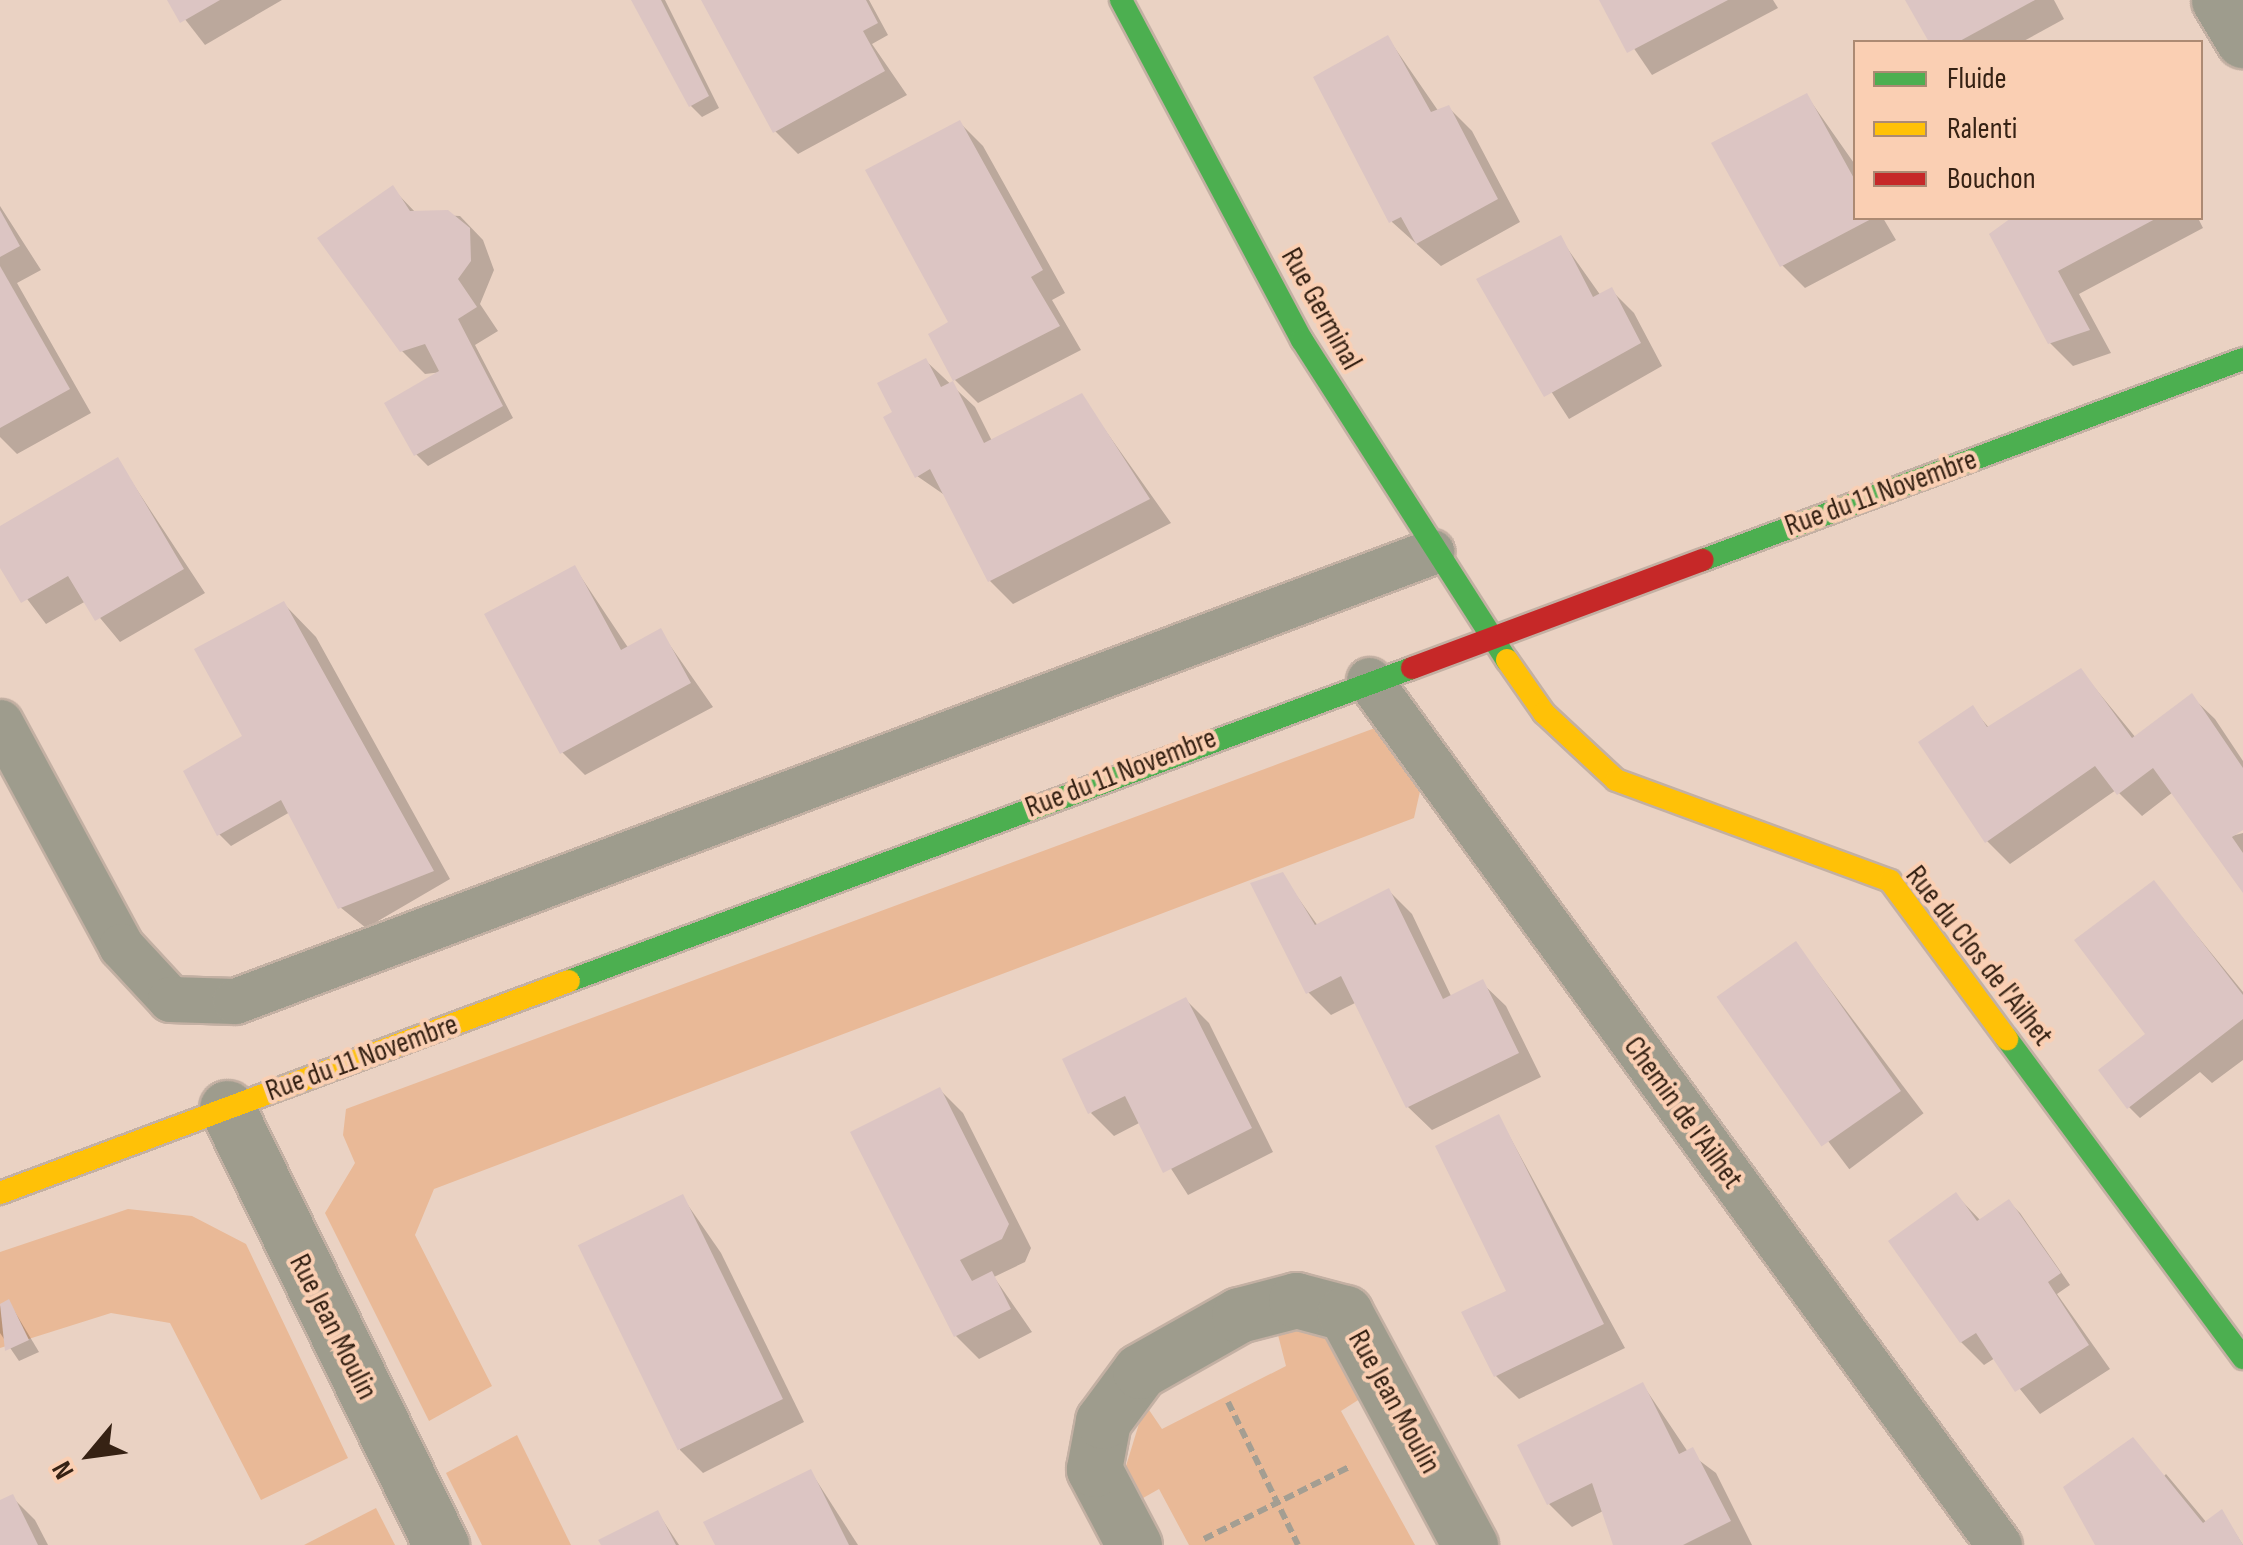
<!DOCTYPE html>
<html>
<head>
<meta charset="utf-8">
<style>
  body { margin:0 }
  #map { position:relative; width:2243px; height:1545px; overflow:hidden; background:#ead2c3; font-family:"Sofia Sans Condensed",sans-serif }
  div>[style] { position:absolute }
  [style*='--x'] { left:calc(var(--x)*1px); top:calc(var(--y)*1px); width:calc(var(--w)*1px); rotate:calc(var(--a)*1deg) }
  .green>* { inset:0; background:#e9b997 }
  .shadow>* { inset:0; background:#0003; transform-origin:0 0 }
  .building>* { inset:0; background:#dcc5c3; transform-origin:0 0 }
  .path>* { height:6px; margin-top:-3px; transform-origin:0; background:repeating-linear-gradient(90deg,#a49e92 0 10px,transparent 0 15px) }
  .roads { filter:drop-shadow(2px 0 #c3b0a3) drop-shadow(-2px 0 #c3b0a3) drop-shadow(0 2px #c3b0a3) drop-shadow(0 -2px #c3b0a3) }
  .lane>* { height:45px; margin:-22.5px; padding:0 22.5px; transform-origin:22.5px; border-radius:22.5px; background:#9e9c8d }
  .street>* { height:55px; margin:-27.5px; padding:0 27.5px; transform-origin:27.5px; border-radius:27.5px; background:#9e9c8d }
  .fast>* { height:22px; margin:-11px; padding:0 11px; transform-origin:11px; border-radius:11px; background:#4caf50 }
  .slow>* { height:22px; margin:-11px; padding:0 11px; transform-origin:11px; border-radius:11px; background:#ffc107 }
  .jam>* { height:22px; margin:-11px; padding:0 11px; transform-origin:11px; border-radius:11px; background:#c62828 }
  span { translate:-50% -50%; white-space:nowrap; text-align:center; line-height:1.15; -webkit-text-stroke:8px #facfb3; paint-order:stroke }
  .street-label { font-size:30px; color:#362214 }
  .legend { position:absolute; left:1853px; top:40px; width:350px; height:180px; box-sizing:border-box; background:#facfb3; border:2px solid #ac8a73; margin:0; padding:12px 18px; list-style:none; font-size:30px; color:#362214 }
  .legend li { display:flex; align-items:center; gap:20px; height:50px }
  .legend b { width:50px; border:2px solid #ac8a73 }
  .north { position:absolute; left:40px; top:1405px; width:100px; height:100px; -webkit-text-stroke:8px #facfb3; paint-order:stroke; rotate:241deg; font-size:28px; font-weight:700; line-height:40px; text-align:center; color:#362214 }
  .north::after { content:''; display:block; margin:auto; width:35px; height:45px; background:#362214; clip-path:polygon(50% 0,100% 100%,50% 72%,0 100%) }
</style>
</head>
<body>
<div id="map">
  <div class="green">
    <div style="clip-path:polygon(1375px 728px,1423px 778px,1414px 818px,434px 1189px,415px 1235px,492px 1386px,429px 1421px,325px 1213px,355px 1163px,343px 1135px,346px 1109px)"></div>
    <div style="clip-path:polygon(128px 1209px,192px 1216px,246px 1244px,348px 1458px,261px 1500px,170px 1323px,111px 1313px,0 1348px,0 1252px)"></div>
    <div style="clip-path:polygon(1297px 1331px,1327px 1337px,1366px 1395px,1341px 1411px,1415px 1545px,1189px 1545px,1159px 1489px,1136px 1502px,1122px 1479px,1145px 1404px,1162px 1429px,1286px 1366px,1278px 1335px)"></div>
    <div style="clip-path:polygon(517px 1435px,571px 1545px,482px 1545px,446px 1473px)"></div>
    <div style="clip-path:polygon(376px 1508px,395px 1545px,304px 1545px)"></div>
  </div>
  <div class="shadow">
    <div style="clip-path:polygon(170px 0,282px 0,205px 45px)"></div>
    <div style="clip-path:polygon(633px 0,665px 0,719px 108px,702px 117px,691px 106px)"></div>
    <div style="clip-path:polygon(704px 0,869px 0,888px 35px,872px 44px,907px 95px,798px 154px,775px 131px)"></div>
    <div style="clip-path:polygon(1601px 0,1773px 0,1778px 8px,1652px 75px)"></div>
    <div style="clip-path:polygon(1908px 0,2054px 0,2064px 19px,2022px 42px,1932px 42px)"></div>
    <div style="clip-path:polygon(1388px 38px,1439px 112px,1449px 108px,1472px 131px,1520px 222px,1441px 266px,1392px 222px)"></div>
    <div style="clip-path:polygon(1807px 96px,1856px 166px,1856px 218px,1883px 218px,1896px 240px,1805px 288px,1782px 265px)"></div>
    <div style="clip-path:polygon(960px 123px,983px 146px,1065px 293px,1052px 300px,1081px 350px,978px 403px,955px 380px)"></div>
    <div style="clip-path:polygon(392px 188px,417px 214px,460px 216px,483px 240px,494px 270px,480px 304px,498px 331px,475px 345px,513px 418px,428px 466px,416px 454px,442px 372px,425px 374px,402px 351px)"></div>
    <div style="clip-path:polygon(0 206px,41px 270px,17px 283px,91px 413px,17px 454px,0 437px)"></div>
    <div style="clip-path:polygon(2014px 218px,2198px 218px,2203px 228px,2079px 294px,2111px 353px,2073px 366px,2050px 343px)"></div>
    <div style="clip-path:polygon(1560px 238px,1601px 296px,1611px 290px,1634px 313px,1662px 366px,1569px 419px,1479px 280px)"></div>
    <div style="clip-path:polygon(926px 361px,975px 407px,992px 441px,1081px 396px,1171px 523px,1013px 604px,990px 581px,946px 496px,917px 476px,896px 413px)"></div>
    <div style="clip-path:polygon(118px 461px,205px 593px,120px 642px,86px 601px,46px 624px,0 563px,0 528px)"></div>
    <div style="clip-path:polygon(575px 568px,629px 649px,660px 631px,713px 707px,585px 775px,562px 752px)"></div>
    <div style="clip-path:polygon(284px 604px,316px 637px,450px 879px,366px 928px,340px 907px,290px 812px,231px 846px,219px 834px)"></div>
    <div style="clip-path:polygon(2081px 671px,2136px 738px,2192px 697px,2215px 719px,2243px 761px,2243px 827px,2228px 837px,2243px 833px,2243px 888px,2173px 792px,2142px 816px,2116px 790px,2010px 864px,1987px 841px,1973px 709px,1990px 729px)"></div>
    <div style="clip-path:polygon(1282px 875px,1318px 926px,1389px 891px,1412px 914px,1452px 998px,1482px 983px,1506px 1006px,1541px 1077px,1432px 1130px,1408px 1107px,1357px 1002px,1331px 1015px,1308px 992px)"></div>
    <div style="clip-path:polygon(2154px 883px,2243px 992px,2243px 1060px,2212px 1083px,2200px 1072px,2140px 1118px,2129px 1107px,2148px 1034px)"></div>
    <div style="left:1796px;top:944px;width:212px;height:93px;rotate:53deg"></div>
    <div style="clip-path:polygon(1186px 1000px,1209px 1023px,1273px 1152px,1188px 1195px,1141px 1122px,1114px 1136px,1091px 1113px)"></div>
    <div style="clip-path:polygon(940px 1090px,963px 1113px,1031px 1248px,1025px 1262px,994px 1277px,1032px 1332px,979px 1359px,956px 1336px)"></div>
    <div style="clip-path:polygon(1499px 1117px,1625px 1348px,1519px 1399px,1496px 1376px,1510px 1292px)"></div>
    <div style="clip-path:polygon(1956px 1195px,1981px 1221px,2009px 1202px,2020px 1213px,2070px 1285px,2057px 1294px,2110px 1369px,2040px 1414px,1995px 1358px,1984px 1365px,1961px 1342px)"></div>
    <div style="clip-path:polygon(683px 1198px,721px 1253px,804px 1422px,703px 1473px,680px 1450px)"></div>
    <div style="clip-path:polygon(9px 1302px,39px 1352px,19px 1361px,0 1333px,0 1306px)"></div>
    <div style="clip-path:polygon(1643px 1385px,1688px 1452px,1716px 1473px,1752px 1545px,1618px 1545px,1605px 1510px,1572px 1527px,1549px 1504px)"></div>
    <div style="clip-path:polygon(811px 1472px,858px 1545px,718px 1545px)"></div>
    <div style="clip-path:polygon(2166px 1474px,2207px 1523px,2222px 1512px,2243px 1545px,2098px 1545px)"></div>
    <div style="clip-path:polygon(12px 1497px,35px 1520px,48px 1545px,0 1545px,0 1503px)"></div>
    <div style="clip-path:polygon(658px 1513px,679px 1545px,604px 1545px)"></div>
  </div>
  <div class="building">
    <div style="clip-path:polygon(167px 0,220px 0,180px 23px)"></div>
    <div style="clip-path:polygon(631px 0,661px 0,709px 96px,689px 107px)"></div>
    <div style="clip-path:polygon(701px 0,866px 0,878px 23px,863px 31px,885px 71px,773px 133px)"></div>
    <div style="clip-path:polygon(1599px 0,1728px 0,1627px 53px)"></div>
    <div style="clip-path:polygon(1905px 0,2035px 0,1958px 42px,1929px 42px)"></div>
    <div style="clip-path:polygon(1388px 35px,1431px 112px,1449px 105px,1498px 199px,1416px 244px,1401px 217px,1389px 223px,1313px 77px)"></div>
    <div style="clip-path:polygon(1807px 93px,1856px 182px,1856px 218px,1873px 218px,1780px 267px,1711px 143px)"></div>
    <div style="clip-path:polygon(960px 120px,1043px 270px,1031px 277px,1060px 326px,953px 381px,984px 443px,1082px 393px,1150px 499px,988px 582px,930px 469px,915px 478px,883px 417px,892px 412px,877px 383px,926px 358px,941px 387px,953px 381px,928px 334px,948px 322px,865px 170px)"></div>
    <div style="clip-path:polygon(393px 185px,410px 211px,448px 210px,470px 228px,471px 261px,458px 279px,477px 307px,458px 319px,503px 406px,414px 456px,384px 403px,439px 371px,425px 344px,400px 352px,317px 238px)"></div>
    <div style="clip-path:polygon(0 210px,20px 246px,0 257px)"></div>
    <div style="clip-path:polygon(2011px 218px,2157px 218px,2058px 271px,2090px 330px,2048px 344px,1989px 234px)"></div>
    <div style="clip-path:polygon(1561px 235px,1593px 297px,1612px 287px,1641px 343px,1544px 397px,1476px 279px)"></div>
    <div style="clip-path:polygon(0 266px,70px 389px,0 428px)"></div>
    <div style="clip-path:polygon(118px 457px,184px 569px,95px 621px,68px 576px,21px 603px,0 568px,0 526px)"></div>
    <div style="clip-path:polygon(575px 565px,621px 650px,661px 628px,691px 683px,560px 754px,484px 614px)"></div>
    <div style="clip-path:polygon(284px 601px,434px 871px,338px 909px,281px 800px,217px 836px,183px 771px,242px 736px,194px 649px)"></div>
    <div style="clip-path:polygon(2081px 668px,2132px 738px,2192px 693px,2243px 768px,2243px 830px,2232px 837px,2243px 853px,2243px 893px,2153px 768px,2117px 795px,2095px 766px,1985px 843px,1918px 742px,1973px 705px,1987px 727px)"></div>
    <div style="clip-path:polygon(1283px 872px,1315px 925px,1389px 888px,1443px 999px,1483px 979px,1519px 1053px,1406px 1108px,1341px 976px,1306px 994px,1250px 883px)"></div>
    <div style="clip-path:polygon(2154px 880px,2243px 995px,2243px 1019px,2127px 1109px,2098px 1070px,2145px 1034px,2074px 940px)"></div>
    <div style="left:1796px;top:941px;width:183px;height:97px;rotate:55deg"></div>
    <div style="clip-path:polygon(1186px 997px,1252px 1128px,1163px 1173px,1125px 1096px,1088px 1114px,1062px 1059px)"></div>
    <div style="clip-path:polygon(940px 1087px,1009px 1224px,1002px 1239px,960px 1260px,972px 1281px,992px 1271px,1011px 1309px,954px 1337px,850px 1132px)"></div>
    <div style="clip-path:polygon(1499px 1114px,1604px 1324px,1494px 1377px,1461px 1312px,1506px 1291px,1435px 1146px)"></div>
    <div style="clip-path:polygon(1956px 1192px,1977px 1221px,2009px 1199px,2061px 1273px,2048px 1282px,2089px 1345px,2015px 1392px,1976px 1333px,1960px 1343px,1888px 1241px)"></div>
    <div style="left:683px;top:1194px;width:228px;height:117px;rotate:64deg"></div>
    <div style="clip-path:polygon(9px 1299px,29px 1340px,5px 1351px,0 1304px)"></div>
    <div style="clip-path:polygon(1643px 1382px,1679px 1454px,1693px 1447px,1731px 1521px,1683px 1545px,1613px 1545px,1592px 1483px,1547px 1505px,1517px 1445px)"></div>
    <div style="clip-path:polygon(2133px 1437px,2203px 1523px,2222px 1509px,2243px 1545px,2095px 1545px,2063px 1487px)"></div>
    <div style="clip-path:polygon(811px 1469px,849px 1545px,715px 1545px,703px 1522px)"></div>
    <div style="clip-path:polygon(13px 1494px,38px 1545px,0 1545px,0 1500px)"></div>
    <div style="clip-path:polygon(658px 1510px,676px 1545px,601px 1545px,598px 1540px)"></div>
  </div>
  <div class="path">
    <div style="--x:1228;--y:1402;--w:159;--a:63.9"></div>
    <div style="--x:1204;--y:1539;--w:162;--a:-26.4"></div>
  </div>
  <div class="roads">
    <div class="lane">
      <div style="--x:1369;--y:680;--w:1070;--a:53.93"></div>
      <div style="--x:0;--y:722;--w:255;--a:61.6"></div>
      <div style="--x:121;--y:946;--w:72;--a:47.2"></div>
      <div style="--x:170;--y:999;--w:65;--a:1.8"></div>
      <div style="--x:235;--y:1001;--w:1278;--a:-20.58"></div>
    </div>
    <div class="street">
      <div style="--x:2219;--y:0;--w:47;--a:59"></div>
      <div style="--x:227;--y:1108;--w:487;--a:63.9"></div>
      <div style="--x:1134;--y:1545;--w:86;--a:-117.8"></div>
      <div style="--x:1094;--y:1469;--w:49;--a:-79.4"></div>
      <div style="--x:1103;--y:1421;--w:62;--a:-53.5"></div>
      <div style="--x:1140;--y:1371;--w:114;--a:-29.5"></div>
      <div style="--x:1239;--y:1315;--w:59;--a:-14.7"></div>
      <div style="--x:1296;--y:1300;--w:51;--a:14.9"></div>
      <div style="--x:1345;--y:1313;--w:264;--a:61.7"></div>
    </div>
    <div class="fast">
      <div style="--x:1121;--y:0;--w:385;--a:62"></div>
      <div style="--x:1302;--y:340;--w:380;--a:57.4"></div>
      <div style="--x:1703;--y:560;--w:576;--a:-20.42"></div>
      <div style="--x:569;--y:981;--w:899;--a:-20.37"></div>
      <div style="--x:2007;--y:1039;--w:397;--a:53.5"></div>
    </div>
    <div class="slow">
      <div style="--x:1507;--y:660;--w:65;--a:55.1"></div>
      <div style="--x:1544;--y:713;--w:98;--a:42.9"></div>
      <div style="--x:1616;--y:780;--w:292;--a:20.2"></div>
      <div style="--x:1890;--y:881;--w:197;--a:53.5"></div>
      <div style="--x:0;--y:1193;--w:607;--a:-20.43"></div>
    </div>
    <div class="jam">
      <div style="--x:1412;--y:668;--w:310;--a:-20.4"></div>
    </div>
  </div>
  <div class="street-label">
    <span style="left:1321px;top:309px;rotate:61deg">Rue Germinal</span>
    <span style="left:1881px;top:493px;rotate:-20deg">Rue du 11 Novembre</span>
    <span style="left:1121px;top:773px;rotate:-21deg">Rue du 11 Novembre</span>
    <span style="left:1979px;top:956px;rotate:52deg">Rue du Clos de l'Ailhet</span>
    <span style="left:362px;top:1058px;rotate:-20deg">Rue du 11 Novembre</span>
    <span style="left:1683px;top:1113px;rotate:54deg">Chemin de l'Ailhet</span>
    <span style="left:333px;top:1327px;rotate:63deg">Rue Jean Moulin</span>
    <span style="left:1394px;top:1402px;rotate:61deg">Rue Jean Moulin</span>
  </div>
  <ul class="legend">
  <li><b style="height:12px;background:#4caf50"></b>Fluide</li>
  <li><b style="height:12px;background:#ffc107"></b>Ralenti</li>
  <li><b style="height:12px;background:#c62828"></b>Bouchon</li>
  </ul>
  <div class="north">N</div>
</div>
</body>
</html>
